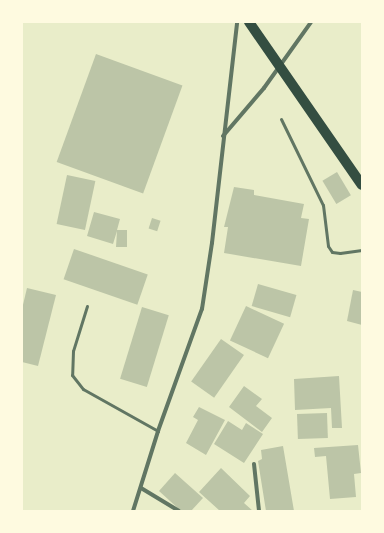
<!DOCTYPE html>
<html>
<head>
<meta charset="utf-8">
<style>
  body { margin:0 }
  #map { position:relative; width:384px; height:533px; overflow:hidden; background:#e9edc9; font-family:"PT Serif",serif }
  div>[style] { position:absolute }
  [style*='--x'] { left:calc(var(--x)*1px); top:calc(var(--y)*1px); width:calc(var(--w)*1px); rotate:calc(var(--a)*1deg) }
  .building>* { inset:0; background:#bcc5a7; transform-origin:0 0 }
  .service>* { height:3px; margin:-1.5px; padding:0 1.5px; transform-origin:1.5px; border-radius:1.5px; background:#617663 }
  .minor>* { height:4px; margin:-2px; padding:0 2px; transform-origin:2px; border-radius:2px; background:#617663 }
  .primary>* { height:10px; margin:-5px; padding:0 5px; transform-origin:5px; border-radius:5px; background:#344e41 }
  span { translate:-50% -50%; white-space:nowrap; text-align:center; line-height:1.15; -webkit-text-stroke:4px #fefae0; paint-order:stroke }
  .frame { position:absolute; inset:0; border:23px solid #fefae0; pointer-events:none }
</style>
</head>
<body>
<div id="map">
  <div class="building">
    <div style="left:96px;top:54px;width:92px;height:115px;rotate:20deg"></div>
    <div style="left:337px;top:172px;width:27px;height:17px;rotate:59deg"></div>
    <div style="left:67px;top:175px;width:29px;height:50px;rotate:12deg"></div>
    <div style="clip-path:polygon(234px 187px,254px 190px,254px 195px,304px 204px,301px 218px,309px 219px,301px 266px,224px 253px,228px 227px,224px 227px)"></div>
    <div style="clip-path:polygon(94px 212px,120px 219px,117px 230px,127px 230px,127px 247px,116px 247px,117px 231px,113px 244px,87px 236px)"></div>
    <div style="left:152px;top:218px;width:9px;height:11px;rotate:18deg"></div>
    <div style="left:74px;top:249px;width:78px;height:32px;rotate:19deg"></div>
    <div style="left:258px;top:284px;width:40px;height:23px;rotate:16deg"></div>
    <div style="clip-path:polygon(27px 288px,56px 295px,38px 366px,22px 362px,22px 309px)"></div>
    <div style="clip-path:polygon(353px 290px,362px 292px,362px 325px,347px 321px)"></div>
    <div style="left:246px;top:306px;width:42px;height:38px;rotate:25deg"></div>
    <div style="left:142px;top:307px;width:28px;height:75px;rotate:17deg"></div>
    <div style="left:221px;top:339px;width:28px;height:52px;rotate:35deg"></div>
    <div style="clip-path:polygon(339px 376px,342px 428px,332px 428px,331px 408px,295px 410px,294px 379px)"></div>
    <div style="clip-path:polygon(244px 386px,262px 399px,256px 406px,272px 418px,262px 432px,229px 407px)"></div>
    <div style="clip-path:polygon(199px 407px,225px 420px,206px 455px,186px 443px,198px 420px,193px 417px)"></div>
    <div style="left:327px;top:413px;width:25px;height:30px;rotate:88deg"></div>
    <div style="clip-path:polygon(228px 421px,242px 430px,246px 423px,263px 434px,244px 463px,214px 444px)"></div>
    <div style="clip-path:polygon(358px 445px,361px 473px,354px 474px,356px 497px,330px 499px,326px 456px,315px 457px,314px 448px)"></div>
    <div style="clip-path:polygon(283px 446px,294px 511px,266px 511px,258px 461px,262px 459px,261px 450px)"></div>
    <div style="clip-path:polygon(221px 468px,250px 496px,244px 503px,253px 511px,220px 511px,199px 492px)"></div>
    <div style="clip-path:polygon(175px 473px,203px 498px,191px 511px,181px 511px,159px 491px)"></div>
  </div>
  <div class="service">
    <div style="--x:281;--y:119;--w:96;--a:64"></div>
    <div style="--x:323;--y:205;--w:41;--a:83"></div>
    <div style="--x:328;--y:246;--w:7;--a:56"></div>
    <div style="--x:332;--y:252;--w:8;--a:7"></div>
    <div style="--x:340;--y:253;--w:22;--a:-8"></div>
    <div style="--x:87;--y:306;--w:47;--a:107.3"></div>
    <div style="--x:73;--y:351;--w:24;--a:92"></div>
    <div style="--x:72;--y:375;--w:18;--a:52"></div>
    <div style="--x:83;--y:389;--w:86;--a:29.2"></div>
  </div>
  <div class="minor">
    <div style="--x:223;--y:136;--w:63;--a:-49.5"></div>
    <div style="--x:264;--y:88;--w:81;--a:-54.5"></div>
    <div style="--x:254;--y:464;--w:47;--a:83.9"></div>
    <div style="--x:141;--y:488;--w:44;--a:31.2"></div>
    <div style="--x:133;--y:511;--w:84;--a:-72.6"></div>
    <div style="--x:158;--y:431;--w:130;--a:-70.2"></div>
    <div style="--x:202;--y:309;--w:67;--a:-81.4"></div>
    <div style="--x:212;--y:243;--w:222;--a:-83.5"></div>
  </div>
  <div class="primary">
    <div style="--x:249;--y:22;--w:198;--a:55.3"></div>
  </div>
  <div class="frame"></div>
</div>
</body>
</html>
